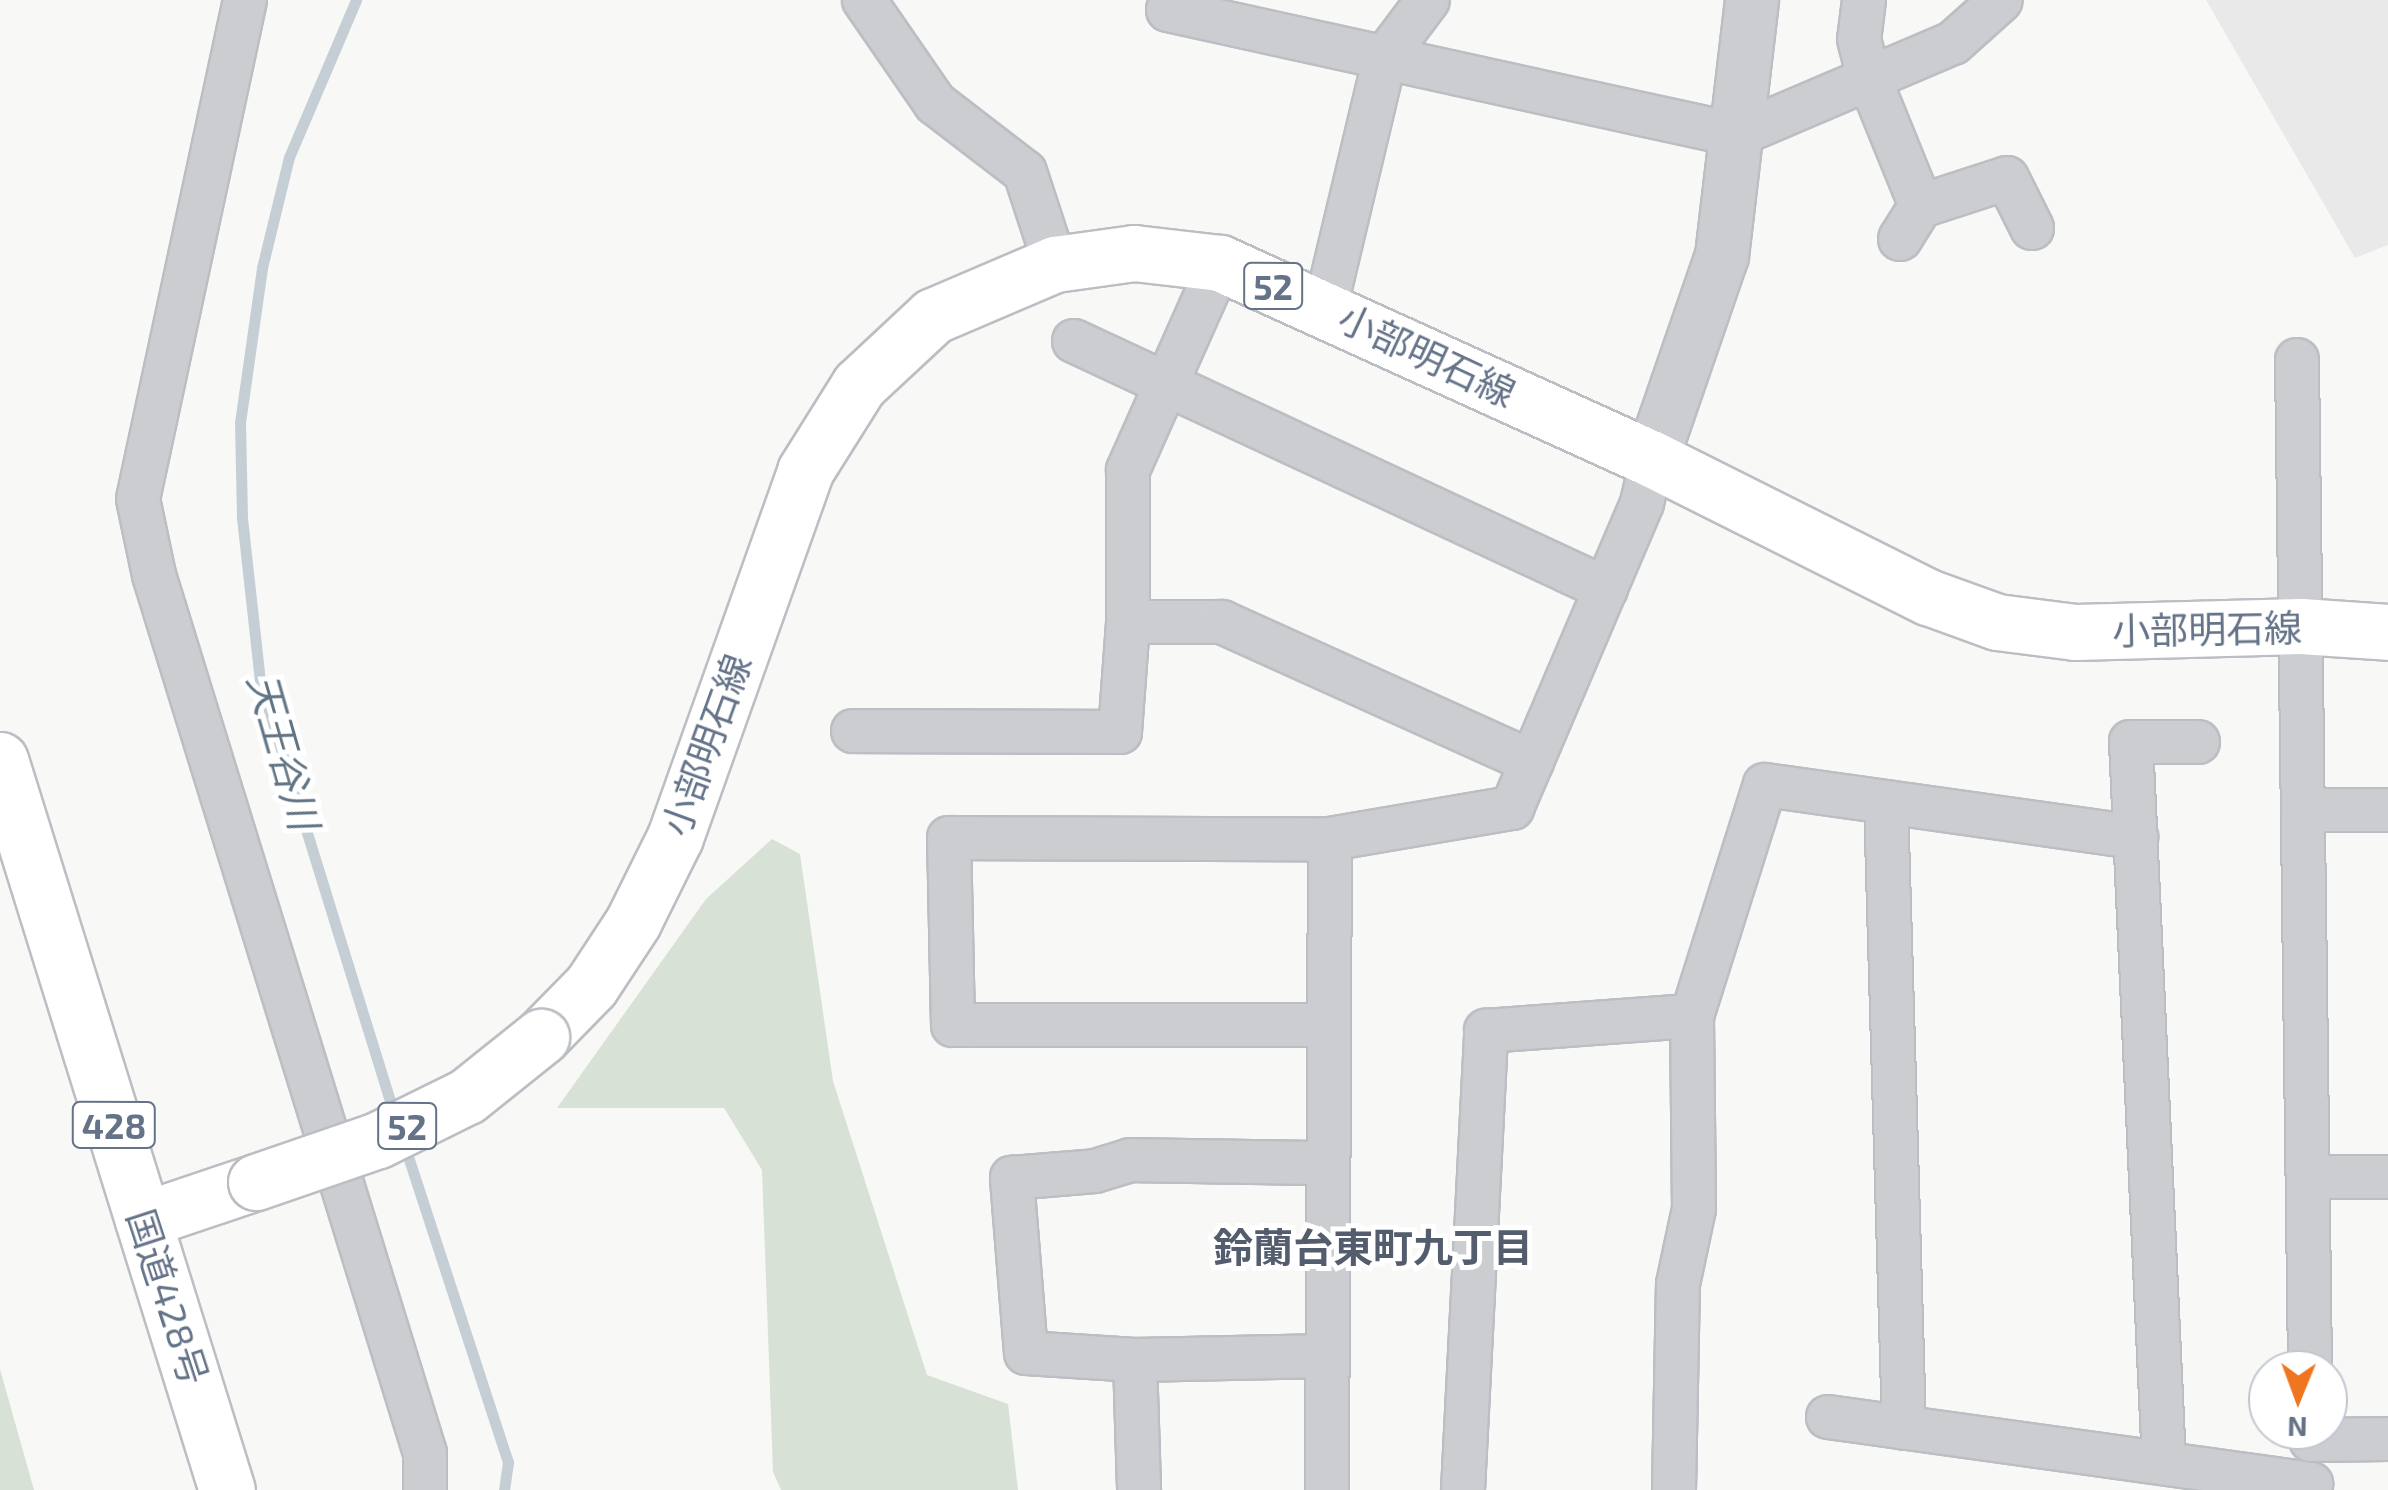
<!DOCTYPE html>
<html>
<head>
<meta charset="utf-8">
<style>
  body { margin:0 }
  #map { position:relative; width:2388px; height:1490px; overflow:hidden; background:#f8f9f6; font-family:"Exo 2","Noto Sans JP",sans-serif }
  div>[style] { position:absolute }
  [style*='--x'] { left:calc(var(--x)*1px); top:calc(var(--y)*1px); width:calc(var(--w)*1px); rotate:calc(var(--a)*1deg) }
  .built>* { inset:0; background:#e9e9e9 }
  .green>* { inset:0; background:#d8e1d6 }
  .stream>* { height:11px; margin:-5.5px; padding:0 5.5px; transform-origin:5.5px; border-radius:5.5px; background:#c6ced5 }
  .roads { filter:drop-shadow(2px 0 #bbbec3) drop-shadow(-2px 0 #bbbec3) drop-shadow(0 2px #bbbec3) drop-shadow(0 -2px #bbbec3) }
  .minor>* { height:42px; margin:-21px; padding:0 21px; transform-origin:21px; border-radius:21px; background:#cbcdd1 }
  .tertiary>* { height:52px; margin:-26px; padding:0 26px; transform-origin:26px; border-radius:26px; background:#cbcdd1 }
  .primary>* { height:55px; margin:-27.5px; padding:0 27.5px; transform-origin:27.5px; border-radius:27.5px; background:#fff }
  .trunk>* { height:55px; margin:-27.5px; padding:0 27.5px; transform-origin:27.5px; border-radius:27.5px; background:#fff }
  .bridges { filter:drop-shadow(2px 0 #bbbec3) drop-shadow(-2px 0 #bbbec3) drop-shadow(0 2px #bbbec3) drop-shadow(0 -2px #bbbec3) }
  .primary-bridge>* { height:55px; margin:-27.5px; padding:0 27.5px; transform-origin:27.5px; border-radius:27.5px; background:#fff }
  span { translate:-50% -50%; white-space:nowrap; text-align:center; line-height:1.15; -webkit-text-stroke:10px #fff; paint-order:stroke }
  .shield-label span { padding:2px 8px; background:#fff; border:2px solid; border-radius:8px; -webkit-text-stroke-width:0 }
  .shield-label { font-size:35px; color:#657389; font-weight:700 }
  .street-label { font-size:38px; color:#657389 }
  .water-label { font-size:40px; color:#617484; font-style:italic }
  .neighbourhood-label { font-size:40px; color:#545d6d; font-weight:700 }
  .north { position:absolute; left:2248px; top:1350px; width:100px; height:100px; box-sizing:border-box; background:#fff; border:2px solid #c1c7d0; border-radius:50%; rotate:181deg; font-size:28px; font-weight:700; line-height:40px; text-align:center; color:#657389 }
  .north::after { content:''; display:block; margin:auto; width:35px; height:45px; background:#ef751f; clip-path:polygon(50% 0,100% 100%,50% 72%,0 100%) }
</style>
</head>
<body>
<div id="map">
  <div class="built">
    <div style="clip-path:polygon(2206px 0,2388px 0,2388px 245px,2355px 258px)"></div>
  </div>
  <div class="green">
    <div style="clip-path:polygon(772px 839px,800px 854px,833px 1081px,927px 1375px,1008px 1404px,1018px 1490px,781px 1490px,773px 1472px,762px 1170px,724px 1108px,557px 1108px,706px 899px)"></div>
    <div style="clip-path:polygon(0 1369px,34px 1490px,0 1490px)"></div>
  </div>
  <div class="stream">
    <div style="--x:356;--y:0;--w:171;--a:113.1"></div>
    <div style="--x:289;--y:157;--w:114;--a:103.7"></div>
    <div style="--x:262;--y:268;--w:156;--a:98.1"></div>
    <div style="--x:240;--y:422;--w:96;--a:88.8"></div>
    <div style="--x:242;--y:518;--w:164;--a:83.7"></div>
    <div style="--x:260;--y:681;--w:453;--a:72.8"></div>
    <div style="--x:403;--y:1141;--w:338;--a:71.9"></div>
    <div style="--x:508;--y:1462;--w:28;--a:98"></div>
  </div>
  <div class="roads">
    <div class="minor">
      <div style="--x:245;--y:0;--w:510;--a:102.1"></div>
      <div style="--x:138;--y:499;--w:78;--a:78.1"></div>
      <div style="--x:154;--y:575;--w:919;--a:72.85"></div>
      <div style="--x:425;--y:1453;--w:37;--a:90"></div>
      <div style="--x:864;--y:0;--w:125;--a:55.4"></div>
      <div style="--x:935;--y:103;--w:113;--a:37.5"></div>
      <div style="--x:1025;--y:172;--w:97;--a:71.9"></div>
      <div style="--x:1175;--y:0;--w:12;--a:125"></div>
      <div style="--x:1168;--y:10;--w:583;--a:12.39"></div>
      <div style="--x:1737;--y:135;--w:235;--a:-23.1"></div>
      <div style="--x:1953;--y:43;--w:64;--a:-41.9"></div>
      <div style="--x:1864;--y:0;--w:39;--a:97"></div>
      <div style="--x:1859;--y:39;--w:40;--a:75.6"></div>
      <div style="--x:1869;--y:78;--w:138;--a:67.9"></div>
      <div style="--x:1900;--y:239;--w:39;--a:-58"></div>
      <div style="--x:1921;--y:206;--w:90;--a:-18"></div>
      <div style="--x:2007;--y:178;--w:56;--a:63.4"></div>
      <div style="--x:1325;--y:309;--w:259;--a:-76.6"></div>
      <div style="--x:1385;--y:57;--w:71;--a:-53"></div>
      <div style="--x:1074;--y:341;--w:587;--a:24.99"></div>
      <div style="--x:2297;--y:360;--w:1010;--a:89.26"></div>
      <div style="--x:1128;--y:622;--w:94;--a:0"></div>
      <div style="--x:1222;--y:622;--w:340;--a:24.3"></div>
      <div style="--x:853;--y:731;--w:267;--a:0.2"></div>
      <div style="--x:1120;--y:732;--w:110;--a:-85.8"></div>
      <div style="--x:1128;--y:622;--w:152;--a:-90"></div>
      <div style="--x:1128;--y:470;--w:227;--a:-66"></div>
      <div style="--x:1886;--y:802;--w:626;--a:88.35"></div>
      <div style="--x:2303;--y:810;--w:85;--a:0"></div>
      <div style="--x:1326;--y:1025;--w:373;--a:180"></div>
      <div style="--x:953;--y:1025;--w:187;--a:-91.2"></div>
      <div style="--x:949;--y:838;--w:381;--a:0.2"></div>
      <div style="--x:1330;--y:839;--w:185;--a:-9.7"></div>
      <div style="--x:1512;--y:808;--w:332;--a:-66.9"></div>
      <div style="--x:1642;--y:503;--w:45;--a:-77.2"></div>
      <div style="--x:2308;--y:1177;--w:80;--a:0"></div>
      <div style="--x:1327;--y:1356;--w:192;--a:178.8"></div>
      <div style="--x:1135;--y:1360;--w:109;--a:-176.3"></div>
      <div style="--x:1026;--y:1353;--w:176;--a:-94.6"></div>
      <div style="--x:1012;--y:1178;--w:83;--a:-4.8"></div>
      <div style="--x:1095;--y:1171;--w:38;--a:-17"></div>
      <div style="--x:1131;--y:1160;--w:196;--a:0.9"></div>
      <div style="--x:1135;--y:1360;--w:130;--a:88.2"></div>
      <div style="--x:1828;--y:1417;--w:488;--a:7.9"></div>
      <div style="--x:2311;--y:1440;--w:77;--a:-0.7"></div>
      <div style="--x:2164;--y:1463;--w:722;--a:-92.62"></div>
      <div style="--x:2131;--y:742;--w:67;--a:0"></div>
      <div style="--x:1327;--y:1490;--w:651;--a:-89.74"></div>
      <div style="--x:1463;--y:1490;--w:460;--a:-87.1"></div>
      <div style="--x:1486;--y:1031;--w:207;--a:-4.2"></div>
      <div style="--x:1674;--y:1490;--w:206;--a:-88.9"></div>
      <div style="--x:1678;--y:1284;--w:77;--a:-78"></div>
      <div style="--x:1694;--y:1209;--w:193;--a:-90.6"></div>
      <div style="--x:1692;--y:1016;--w:242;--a:-72.5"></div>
      <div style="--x:1765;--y:785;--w:375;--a:8"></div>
    </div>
    <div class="tertiary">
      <div style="--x:1652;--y:459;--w:215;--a:-71"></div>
      <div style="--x:1722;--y:256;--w:258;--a:-83.3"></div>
    </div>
    <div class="primary">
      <div style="--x:541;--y:1037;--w:71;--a:-45.6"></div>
      <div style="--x:591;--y:986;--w:77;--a:-56.7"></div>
      <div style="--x:633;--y:922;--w:95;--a:-63.7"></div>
      <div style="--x:675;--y:837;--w:388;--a:-70.4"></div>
      <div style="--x:805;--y:471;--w:102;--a:-57.9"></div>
      <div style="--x:859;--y:385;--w:101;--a:-43"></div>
      <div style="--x:933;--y:316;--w:133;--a:-23.1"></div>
      <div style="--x:1055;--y:264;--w:80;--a:-7.9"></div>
      <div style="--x:1134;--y:253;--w:87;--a:6.6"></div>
      <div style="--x:1220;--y:263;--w:474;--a:24.4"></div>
      <div style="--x:1652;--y:459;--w:309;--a:26.6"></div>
      <div style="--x:1928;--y:597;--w:73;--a:19.9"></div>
      <div style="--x:1997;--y:622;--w:79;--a:7.3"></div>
      <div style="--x:2075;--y:632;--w:226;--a:-1.5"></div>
      <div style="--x:2301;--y:626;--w:87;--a:3.9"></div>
      <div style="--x:143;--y:1220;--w:119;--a:-18.6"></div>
    </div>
    <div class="trunk">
      <div style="--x:0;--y:760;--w:764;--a:72.73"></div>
    </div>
  </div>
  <div class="bridges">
    <div class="primary-bridge">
      <div style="--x:256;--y:1182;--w:129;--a:-19"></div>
      <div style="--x:378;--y:1140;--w:99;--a:-26.3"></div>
      <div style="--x:467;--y:1096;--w:95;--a:-38.6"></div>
    </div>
  </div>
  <div class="shield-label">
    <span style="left:1273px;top:286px">52</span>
    <span style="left:114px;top:1125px">428</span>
    <span style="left:407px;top:1126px">52</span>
  </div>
  <div class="street-label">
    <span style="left:1427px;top:355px;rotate:25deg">小部明石線</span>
    <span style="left:2207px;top:629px;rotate:-1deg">小部明石線</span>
    <span style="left:706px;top:745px;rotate:-70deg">小部明石線</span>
    <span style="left:168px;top:1297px;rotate:72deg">国道428号</span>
  </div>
  <div class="water-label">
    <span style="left:285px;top:751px;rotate:74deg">天王谷川</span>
  </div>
  <div class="neighbourhood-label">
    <span style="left:1373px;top:1246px">鈴蘭台東町九丁目</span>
  </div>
  <div class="north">N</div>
</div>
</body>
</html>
